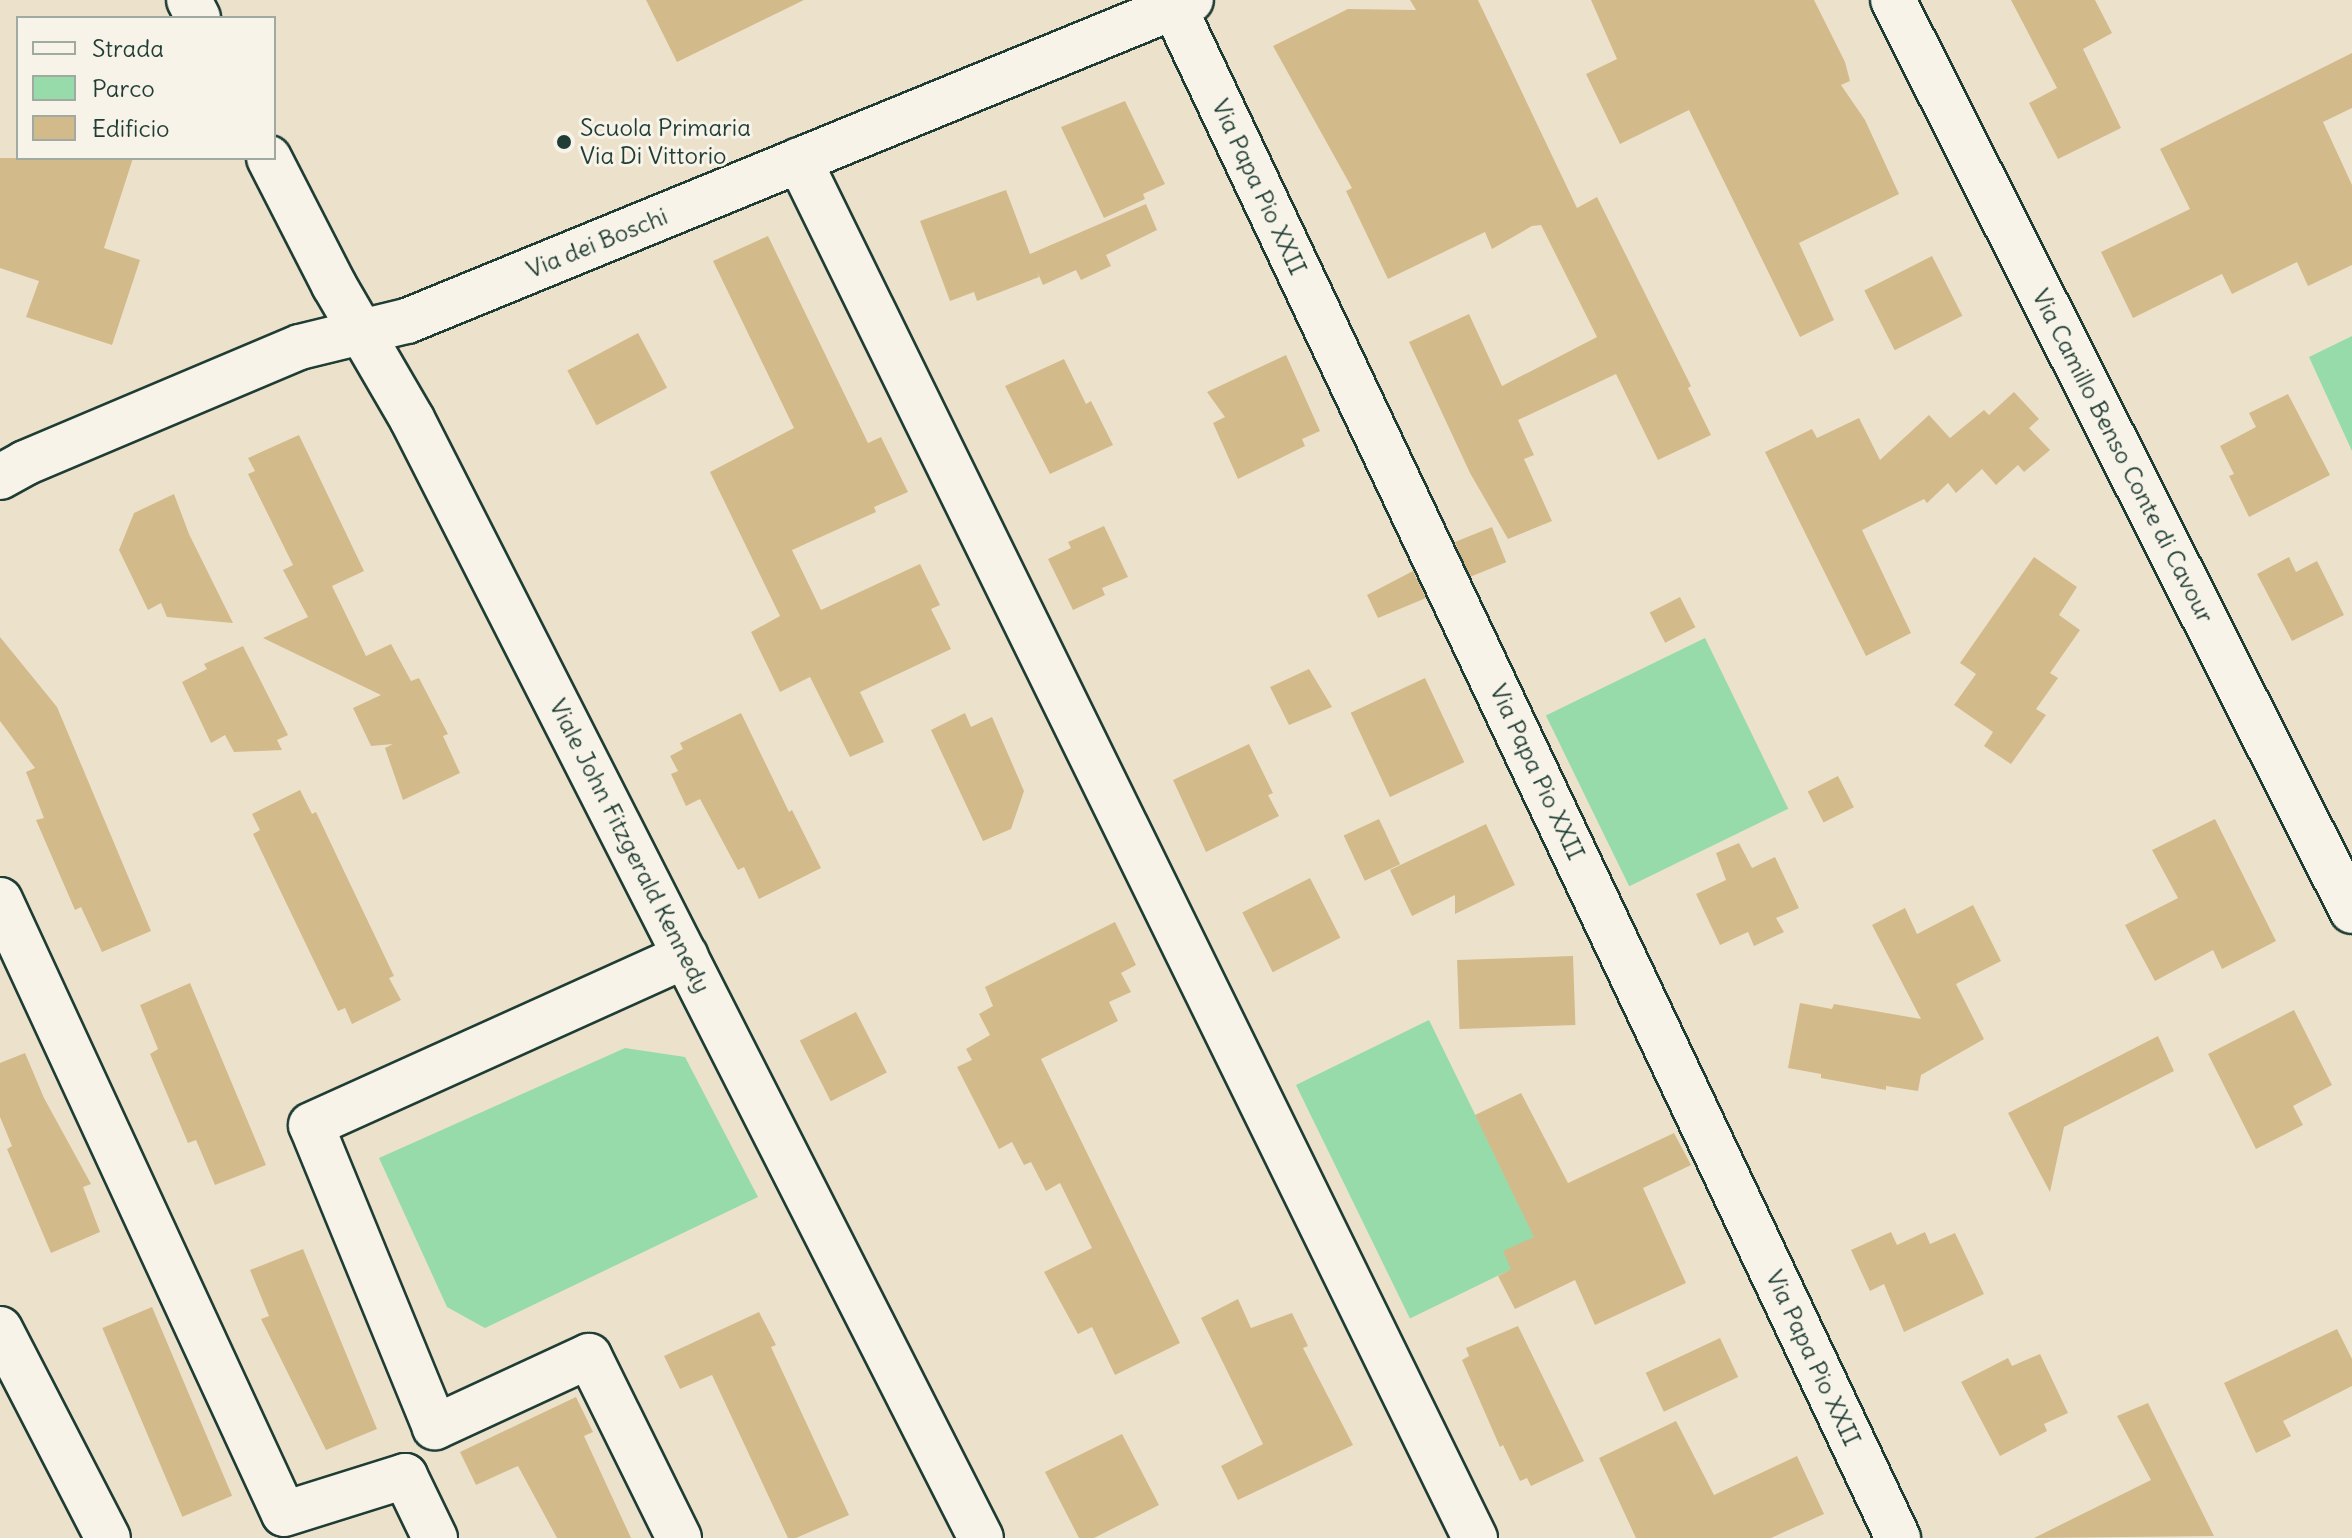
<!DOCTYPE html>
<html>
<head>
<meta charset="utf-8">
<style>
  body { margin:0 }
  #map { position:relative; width:2352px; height:1538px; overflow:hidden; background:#ece2cc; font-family:Delius,sans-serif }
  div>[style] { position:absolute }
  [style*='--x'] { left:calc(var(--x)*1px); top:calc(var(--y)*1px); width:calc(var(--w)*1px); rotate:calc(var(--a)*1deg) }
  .green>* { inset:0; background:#96dba9; transform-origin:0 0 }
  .building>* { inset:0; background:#d3ba8a; transform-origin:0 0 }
  .roads { filter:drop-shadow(2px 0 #1f3d34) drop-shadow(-2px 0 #1f3d34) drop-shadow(0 2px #1f3d34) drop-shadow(0 -2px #1f3d34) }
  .minor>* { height:44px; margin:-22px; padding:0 22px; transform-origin:22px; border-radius:22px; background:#f7f3e8 }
  .dots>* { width:22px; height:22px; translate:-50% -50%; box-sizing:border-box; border:4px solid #f7f3e8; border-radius:50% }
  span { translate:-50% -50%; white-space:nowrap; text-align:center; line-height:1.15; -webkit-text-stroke:6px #f7f3e8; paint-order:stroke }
  .poi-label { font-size:24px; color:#1f3d34 }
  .left { translate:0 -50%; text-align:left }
  .street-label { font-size:24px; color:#1f3d34 }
  .legend { position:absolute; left:16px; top:16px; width:260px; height:144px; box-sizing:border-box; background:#f7f3e8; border:2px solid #a1aaa0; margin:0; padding:10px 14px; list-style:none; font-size:24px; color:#1f3d34 }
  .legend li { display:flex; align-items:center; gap:16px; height:40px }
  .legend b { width:40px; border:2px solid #a1aaa0 }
</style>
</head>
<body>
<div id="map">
  <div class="green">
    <div style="clip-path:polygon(2352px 336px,2352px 451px,2309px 357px)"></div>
    <div style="left:1705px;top:638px;width:190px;height:177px;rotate:64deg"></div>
    <div style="left:1429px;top:1020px;width:260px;height:148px;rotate:64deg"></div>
    <div style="clip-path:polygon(625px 1048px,685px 1057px,758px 1197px,485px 1328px,447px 1307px,379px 1158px)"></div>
  </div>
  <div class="building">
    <div style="clip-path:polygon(646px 0,804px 0,677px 62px)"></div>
    <div style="clip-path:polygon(1410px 0,1478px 0,1577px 208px,1597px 197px,1691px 386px,1688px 388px,1711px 435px,1658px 460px,1616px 374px,1518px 420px,1534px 455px,1524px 459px,1552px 521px,1508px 539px,1470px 473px,1409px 342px,1469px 314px,1502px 386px,1597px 337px,1541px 225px,1532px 226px,1492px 249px,1485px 232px,1388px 279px,1346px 191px,1352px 188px,1273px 46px,1348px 9px,1416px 10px)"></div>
    <div style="clip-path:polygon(1591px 0,1814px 0,1845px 62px,1850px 81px,1841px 85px,1865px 120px,1899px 194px,1799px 243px,1834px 320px,1800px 337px,1689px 110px,1620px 144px,1586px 74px,1617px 59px)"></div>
    <div style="clip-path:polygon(2011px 0,2095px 0,2112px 33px,2083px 49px,2121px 128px,2058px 159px,2029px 103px,2057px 88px)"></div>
    <div style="clip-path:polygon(2352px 53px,2352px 108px,2323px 122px,2352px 185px,2352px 265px,2308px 286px,2297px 262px,2232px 294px,2222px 274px,2133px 318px,2101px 252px,2190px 209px,2160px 149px)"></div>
    <div style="clip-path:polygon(1125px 101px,1165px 184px,1143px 194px,1145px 199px,1104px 218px,1061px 127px)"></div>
    <div style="clip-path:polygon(0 158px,133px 158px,104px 248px,140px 260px,112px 345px,26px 317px,39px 281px,0 268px)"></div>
    <div style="clip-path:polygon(1006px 190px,1030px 254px,1146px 204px,1157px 230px,1106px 255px,1111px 266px,1081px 280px,1076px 270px,1043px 285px,1037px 271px,1039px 277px,977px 301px,974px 292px,950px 301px,920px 221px)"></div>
    <div style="clip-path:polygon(768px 236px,868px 443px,881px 437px,908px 492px,874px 507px,876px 512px,792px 550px,821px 610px,920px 564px,940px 605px,931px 609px,951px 649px,860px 692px,884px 742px,850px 757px,810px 677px,780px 692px,751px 632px,780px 616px,710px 472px,794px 428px,713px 261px)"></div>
    <div style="left:1932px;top:256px;width:67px;height:76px;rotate:63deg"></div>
    <div style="left:638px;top:333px;width:62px;height:80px;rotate:62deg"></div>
    <div style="clip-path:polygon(1286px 355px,1320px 431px,1302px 439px,1305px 446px,1238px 479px,1213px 423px,1225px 417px,1207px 392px)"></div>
    <div style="clip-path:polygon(1064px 359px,1086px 404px,1091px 401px,1113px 445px,1050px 474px,1005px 386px)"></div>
    <div style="clip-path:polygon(2014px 392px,2039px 419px,2029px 428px,2050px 450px,2024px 472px,2018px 465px,1996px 485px,1982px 469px,1956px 493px,1948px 483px,1927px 503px,1924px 499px,1862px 530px,1911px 633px,1866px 656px,1765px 452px,1812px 429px,1817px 438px,1859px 418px,1880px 460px,1929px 415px,1950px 438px,1984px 410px,1989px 415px)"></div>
    <div style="clip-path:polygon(2288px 394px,2330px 475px,2249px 517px,2229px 476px,2234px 474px,2220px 446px,2256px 427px,2249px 413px)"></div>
    <div style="clip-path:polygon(299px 435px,364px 571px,332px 586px,366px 656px,391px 644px,411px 681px,419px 678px,448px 734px,443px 736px,460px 773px,403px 800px,385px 748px,393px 744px,371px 746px,353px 708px,381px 695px,263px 638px,308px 617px,283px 570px,293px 565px,248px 474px,255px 471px,248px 458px)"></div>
    <div style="clip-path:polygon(174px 494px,189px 534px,233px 623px,167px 617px,161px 603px,148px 610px,119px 550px,134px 513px)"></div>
    <div style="clip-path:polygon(1104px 526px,1128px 577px,1102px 588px,1105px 595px,1073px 610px,1048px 559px,1071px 548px,1068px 542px)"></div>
    <div style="left:1492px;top:527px;width:38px;height:40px;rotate:68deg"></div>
    <div style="clip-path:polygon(2034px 557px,2077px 587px,2059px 615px,2080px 630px,2050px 673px,2058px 678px,2036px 709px,2046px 715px,2011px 764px,1984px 746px,1993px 732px,1954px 705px,1976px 674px,1960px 663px)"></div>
    <div style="clip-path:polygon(2289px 557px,2296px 572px,2317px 561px,2344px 615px,2292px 641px,2257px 574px)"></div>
    <div style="clip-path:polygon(1413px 571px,1426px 598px,1378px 618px,1367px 595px)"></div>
    <div style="left:1680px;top:597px;width:34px;height:34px;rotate:63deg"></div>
    <div style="clip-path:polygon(0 637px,57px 707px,151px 931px,102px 952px,81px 907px,75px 910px,36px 820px,44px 818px,26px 772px,35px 768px,0 721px)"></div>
    <div style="clip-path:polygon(243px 646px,288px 735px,277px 740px,282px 750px,234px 752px,225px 735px,211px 743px,182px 682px,207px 669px,204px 664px)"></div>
    <div style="clip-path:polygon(1309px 669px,1332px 707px,1289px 725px,1270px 687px)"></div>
    <div style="left:1425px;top:678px;width:93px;height:82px;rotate:65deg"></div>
    <div style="clip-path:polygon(741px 713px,789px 812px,792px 810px,821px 868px,759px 899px,744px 867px,738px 870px,700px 799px,686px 806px,671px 774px,678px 771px,670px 756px,683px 749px,680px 743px)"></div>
    <div style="clip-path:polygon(965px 713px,971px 727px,992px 717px,1024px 791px,1011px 829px,983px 841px,931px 730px)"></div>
    <div style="clip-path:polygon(1249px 744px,1273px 793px,1268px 795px,1279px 816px,1206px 852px,1173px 780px)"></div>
    <div style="left:1838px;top:776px;width:35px;height:34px;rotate:63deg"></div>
    <div style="clip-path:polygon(300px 790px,312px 814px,316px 812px,343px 869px,394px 976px,389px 978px,401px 1000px,352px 1024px,345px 1008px,338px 1011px,253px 834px,260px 830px,252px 814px)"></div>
    <div style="left:1379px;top:819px;width:50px;height:39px;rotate:65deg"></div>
    <div style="clip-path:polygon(2215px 819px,2276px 941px,2222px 969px,2213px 950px,2155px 981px,2125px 925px,2178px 898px,2152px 850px)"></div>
    <div style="clip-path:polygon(1486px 824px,1515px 885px,1455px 914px,1455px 895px,1412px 916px,1390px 870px)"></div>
    <div style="clip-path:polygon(1739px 843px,1752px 868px,1775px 857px,1799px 908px,1776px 918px,1784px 932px,1754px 946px,1748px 932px,1720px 945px,1696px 894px,1726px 880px,1716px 853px)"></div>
    <div style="left:1310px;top:878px;width:67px;height:76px;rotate:63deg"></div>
    <div style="clip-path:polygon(1973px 905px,2001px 961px,1956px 984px,1984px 1039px,1921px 1075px,1918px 1091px,1886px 1086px,1886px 1090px,1821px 1078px,1821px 1074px,1788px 1068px,1800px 1003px,1832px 1009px,1834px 1004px,1921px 1019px,1872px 925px,1905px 908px,1917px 934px)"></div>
    <div style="clip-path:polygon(1115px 922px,1136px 965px,1121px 973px,1131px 992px,1109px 1002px,1118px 1021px,1041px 1059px,1180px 1343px,1115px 1375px,1092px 1327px,1078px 1334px,1044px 1272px,1092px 1248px,1060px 1183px,1046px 1191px,1031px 1162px,1024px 1165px,1012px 1142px,999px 1149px,957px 1067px,972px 1060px,966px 1049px,990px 1035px,979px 1014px,993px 1006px,985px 987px)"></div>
    <div style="left:1573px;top:956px;width:69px;height:116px;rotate:88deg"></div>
    <div style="clip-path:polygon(190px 983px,266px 1165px,215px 1185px,196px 1140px,188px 1143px,150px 1054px,158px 1049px,140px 1005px)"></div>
    <div style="clip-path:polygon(2294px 1010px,2332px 1085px,2293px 1106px,2303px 1125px,2256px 1149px,2208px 1054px)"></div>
    <div style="left:856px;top:1012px;width:68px;height:63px;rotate:63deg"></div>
    <div style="clip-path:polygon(2158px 1036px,2174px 1071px,2064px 1127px,2050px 1192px,2008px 1113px)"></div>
    <div style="clip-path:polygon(25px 1053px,44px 1098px,91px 1184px,83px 1187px,100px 1232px,51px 1253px,7px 1149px,12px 1146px,0 1117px,0 1063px)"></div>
    <div style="clip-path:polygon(1521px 1093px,1568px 1183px,1674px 1133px,1691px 1165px,1643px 1188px,1686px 1283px,1595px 1325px,1575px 1280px,1515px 1309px,1498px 1276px,1511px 1269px,1503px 1251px,1534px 1237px,1475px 1115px)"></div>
    <div style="clip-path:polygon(1891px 1232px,1897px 1245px,1925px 1232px,1930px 1244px,1955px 1233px,1984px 1294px,1904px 1332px,1884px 1284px,1870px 1291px,1851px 1250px)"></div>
    <div style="clip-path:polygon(303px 1249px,377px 1429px,326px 1450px,261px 1319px,269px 1316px,250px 1270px)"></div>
    <div style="clip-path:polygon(1238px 1299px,1251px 1328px,1292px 1313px,1308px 1346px,1303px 1348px,1353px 1445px,1238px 1500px,1221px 1466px,1263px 1444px,1201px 1318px)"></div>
    <div style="left:152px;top:1307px;width:205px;height:54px;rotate:67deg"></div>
    <div style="clip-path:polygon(759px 1312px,776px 1345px,771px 1347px,849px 1515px,796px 1538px,788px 1538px,712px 1375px,680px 1389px,664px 1356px)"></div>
    <div style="clip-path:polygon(1518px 1326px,1584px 1461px,1531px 1486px,1527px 1478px,1520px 1481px,1503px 1445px,1500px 1447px,1462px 1360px,1469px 1356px,1466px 1348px)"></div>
    <div style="clip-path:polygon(2337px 1329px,2352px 1359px,2352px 1386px,2283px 1421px,2291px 1436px,2256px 1453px,2224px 1383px)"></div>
    <div style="left:1720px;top:1338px;width:43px;height:82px;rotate:65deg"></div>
    <div style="clip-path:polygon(2040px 1354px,2068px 1413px,2044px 1424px,2047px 1431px,2000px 1456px,1961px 1382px,2008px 1358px,2012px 1366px)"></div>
    <div style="clip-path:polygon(576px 1397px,593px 1432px,584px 1436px,631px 1538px,557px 1538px,518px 1466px,476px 1485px,460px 1452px)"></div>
    <div style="clip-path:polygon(2148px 1403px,2214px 1536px,2034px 1538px,2151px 1480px,2117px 1416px)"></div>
    <div style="clip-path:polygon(1676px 1421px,1714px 1495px,1797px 1456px,1824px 1514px,1771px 1538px,1636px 1538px,1599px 1458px)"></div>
    <div style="clip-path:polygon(1122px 1434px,1159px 1505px,1094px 1538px,1079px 1538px,1045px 1472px)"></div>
  </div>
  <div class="roads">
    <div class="minor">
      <div style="--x:189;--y:0;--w:20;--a:63"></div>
      <div style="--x:1893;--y:0;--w:1020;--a:63.26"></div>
      <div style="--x:1174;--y:7;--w:1694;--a:64.69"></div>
      <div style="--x:269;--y:158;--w:143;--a:62.9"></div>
      <div style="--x:334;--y:285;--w:155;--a:59.8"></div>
      <div style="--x:412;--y:419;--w:1255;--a:63.05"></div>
      <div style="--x:799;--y:160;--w:1535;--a:63.87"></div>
      <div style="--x:0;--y:477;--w:29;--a:-29"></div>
      <div style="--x:25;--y:463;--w:298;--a:-22.9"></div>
      <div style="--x:300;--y:347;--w:110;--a:-13.7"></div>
      <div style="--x:407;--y:321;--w:847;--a:-22.27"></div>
      <div style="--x:0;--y:900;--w:676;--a:65.18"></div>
      <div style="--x:284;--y:1514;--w:127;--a:-17.4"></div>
      <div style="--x:405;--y:1476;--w:69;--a:64.2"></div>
      <div style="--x:0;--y:1329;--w:235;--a:62.7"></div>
      <div style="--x:679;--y:1538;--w:203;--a:-116.3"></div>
      <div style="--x:589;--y:1356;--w:170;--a:155.2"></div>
      <div style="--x:435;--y:1427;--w:326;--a:-112.3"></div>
      <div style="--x:311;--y:1125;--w:411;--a:-24.3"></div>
    </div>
  </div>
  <div class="dots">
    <div style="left:564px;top:142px;background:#1f3d34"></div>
  </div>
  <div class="poi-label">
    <span class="left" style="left:580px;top:142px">Scuola Primaria<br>Via Di Vittorio</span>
  </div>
  <div class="street-label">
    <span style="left:1259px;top:187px;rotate:65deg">Via Papa Pio XXII</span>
    <span style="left:597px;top:243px;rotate:-22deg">Via dei Boschi</span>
    <span style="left:2123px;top:456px;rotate:63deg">Via Camillo Benso Conte di Cavour</span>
    <span style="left:1537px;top:772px;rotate:65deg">Via Papa Pio XXII</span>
    <span style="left:630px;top:846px;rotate:63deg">Viale John Fitzgerald Kennedy</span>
    <span style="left:1813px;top:1358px;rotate:65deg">Via Papa Pio XXII</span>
  </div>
  <ul class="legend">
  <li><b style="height:10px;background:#f7f3e8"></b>Strada</li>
  <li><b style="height:22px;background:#96dba9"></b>Parco</li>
  <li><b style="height:22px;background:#d3ba8a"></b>Edificio</li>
  </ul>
</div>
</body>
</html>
